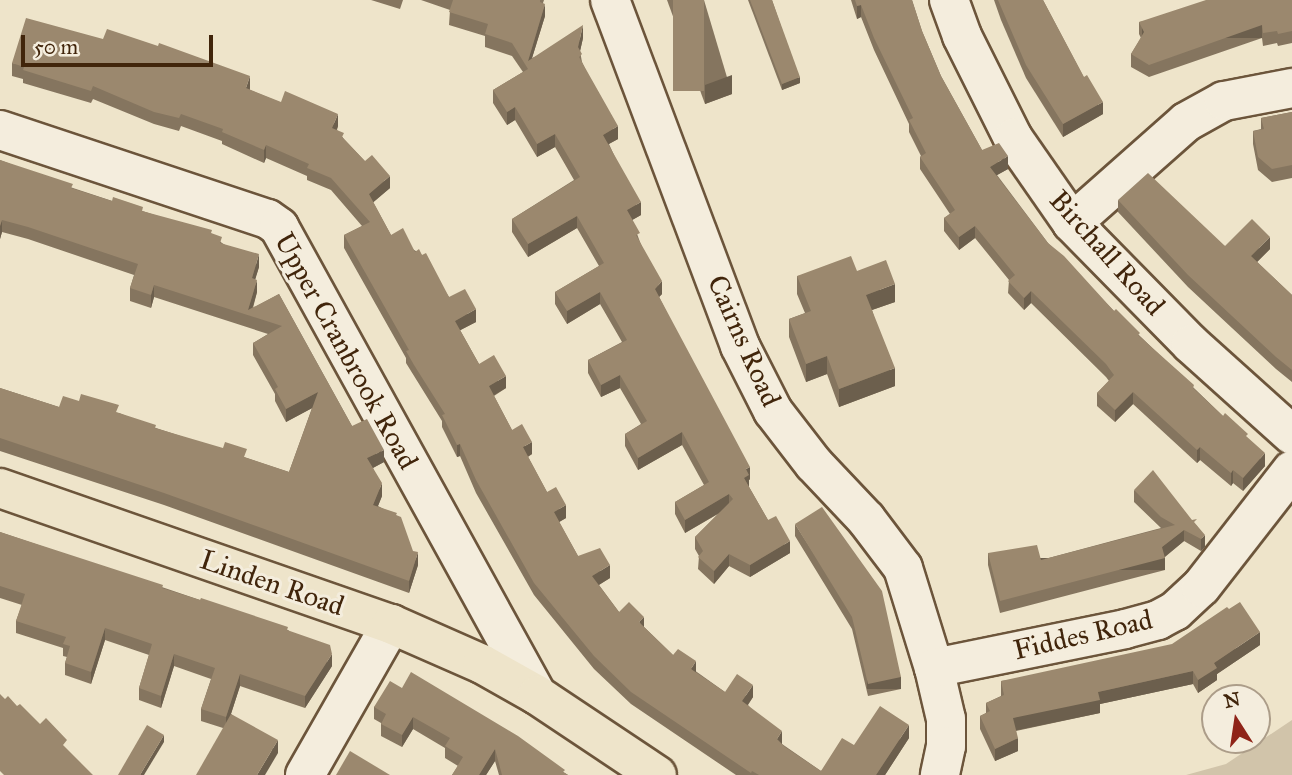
<!DOCTYPE html>
<html>
<head>
<meta charset="utf-8">
<style>
  body { margin:0 }
  #map { position:relative; width:1292px; height:775px; overflow:hidden; background:#eee4ca; font-family:"IM FELL Great Primer",serif }
  div>[style] { position:absolute }
  [style*='--x'] { left:calc(var(--x)*1px); top:calc(var(--y)*1px); width:calc(var(--w)*1px); rotate:calc(var(--a)*1deg) }
  .green>* { inset:0; background:#d1c4aa }
  .roads { filter:drop-shadow(2px 0 #6c553b) drop-shadow(-2px 0 #6c553b) drop-shadow(0 2px #6c553b) drop-shadow(0 -2px #6c553b) }
  .minor>* { height:38px; margin:-19px; padding:0 19px; transform-origin:19px; border-radius:19px; background:#f4eddd }
  .major>* { height:38px; margin:-19px; padding:0 19px; transform-origin:19px; border-radius:19px; background:#eee4ca }
  .wall>* { inset:0; background:#85755f }
  .shaded-wall>* { inset:0; background:#6c5f4d; transform-origin:0 0 }
  .building>* { inset:0; background:#9b886e; transform-origin:0 0 }
  span { translate:-50% -50%; white-space:nowrap; text-align:center; line-height:1.15; -webkit-text-stroke:6px #f4eddd; paint-order:stroke }
  .street-label { font-size:28px; color:#41250b }
  .north { position:absolute; left:1201px; top:684px; width:70px; height:70px; box-sizing:border-box; background:#f4eddd; border:2px solid #ac9d89; border-radius:50%; rotate:348deg; font-size:19px; font-weight:700; line-height:28px; text-align:center; color:#41250b }
  .north::after { content:''; display:block; margin:auto; width:24px; height:32px; background:#8f2418; clip-path:polygon(50% 0,100% 100%,50% 72%,0 100%) }
  .scale { position:absolute; left:21px; top:35px; width:192px; height:32px; box-sizing:border-box; border:4px solid #41250b; border-top:0; padding-left:9px; font-size:21px; line-height:24px; white-space:nowrap; color:#41250b; -webkit-text-stroke:5px #f4eddd; paint-order:stroke }
</style>
</head>
<body>
<div id="map">
  <div class="green">
    <div style="clip-path:polygon(1292px 720px,1292px 775px,1186px 775px,1226px 764px)"></div>
  </div>
  <div class="roads">
    <div class="minor">
      <div style="--x:610;--y:0;--w:370;--a:69.4"></div>
      <div style="--x:740;--y:346;--w:73;--a:63.1"></div>
      <div style="--x:773;--y:411;--w:67;--a:52.3"></div>
      <div style="--x:814;--y:464;--w:76;--a:46.6"></div>
      <div style="--x:866;--y:519;--w:61;--a:52.9"></div>
      <div style="--x:903;--y:568;--w:105;--a:72.8"></div>
      <div style="--x:934;--y:668;--w:52;--a:76.8"></div>
      <div style="--x:946;--y:719;--w:27;--a:90"></div>
      <div style="--x:946;--y:746;--w:30;--a:102"></div>
      <div style="--x:949;--y:0;--w:38;--a:70"></div>
      <div style="--x:962;--y:36;--w:114;--a:63.4"></div>
      <div style="--x:1013;--y:138;--w:103;--a:55.2"></div>
      <div style="--x:1072;--y:223;--w:170;--a:45.5"></div>
      <div style="--x:1191;--y:344;--w:136;--a:42"></div>
      <div style="--x:0;--y:130;--w:282;--a:18.4"></div>
      <div style="--x:268;--y:219;--w:14;--a:36"></div>
      <div style="--x:279;--y:227;--w:534;--a:61.13"></div>
      <div style="--x:1072;--y:223;--w:152;--a:-41.5"></div>
      <div style="--x:1186;--y:122;--w:43;--a:-28.9"></div>
      <div style="--x:1224;--y:101;--w:69;--a:-10.8"></div>
      <div style="--x:934;--y:668;--w:195;--a:-11.5"></div>
      <div style="--x:1125;--y:629;--w:34;--a:-15"></div>
      <div style="--x:1158;--y:620;--w:19;--a:-28"></div>
      <div style="--x:1175;--y:611;--w:35;--a:-43"></div>
      <div style="--x:1201;--y:587;--w:148;--a:-52.1"></div>
      <div style="--x:305;--y:775;--w:174;--a:-60.3"></div>
    </div>
    <div class="major">
      <div style="--x:0;--y:488;--w:414;--a:19.2"></div>
      <div style="--x:391;--y:624;--w:99;--a:23.7"></div>
      <div style="--x:482;--y:664;--w:63;--a:29.4"></div>
      <div style="--x:537;--y:695;--w:144;--a:33.7"></div>
    </div>
  </div>
  <div class="wall">
    <div style="clip-path:polygon(371px 0,403px 0,400px 9px)"></div>
    <div style="clip-path:polygon(421px 0,544px 0,543px 3px,545px 16px,532px 58px,583px 38px,580px 51px,582px 62px,618px 139px,609px 144px,641px 215px,632px 220px,640px 242px,662px 294px,659px 297px,750px 479px,749px 480px,749px 487px,768px 520px,790px 553px,750px 577px,729px 566px,714px 584px,698px 569px,699px 556px,695px 549px,695px 537px,718px 514px,685px 533px,675px 514px,675px 502px,704px 485px,682px 445px,638px 470px,625px 446px,625px 434px,641px 424px,620px 388px,601px 397px,588px 373px,588px 360px,622px 342px,600px 304px,567px 324px,555px 304px,555px 292px,599px 266px,577px 228px,528px 257px,512px 232px,512px 219px,574px 180px,555px 147px,537px 157px,515px 120px,507px 125px,493px 103px,493px 90px,523px 72px,512px 56px,485px 47px,485px 36px,449px 25px,450px 10px)"></div>
    <div style="clip-path:polygon(667px 0,704px 0,732px 94px,705px 104px)"></div>
    <div style="clip-path:polygon(748px 0,772px 0,800px 83px,782px 90px)"></div>
    <div style="clip-path:polygon(851px 0,912px 0,922px 31px,941px 76px,982px 150px,1008px 169px,997px 175px,1048px 243px,1114px 311px,1223px 416px,1248px 439px,1265px 466px,1243px 491px,1233px 483px,1231px 486px,1200px 460px,1197px 463px,1133px 404px,1115px 422px,1097px 406px,1097px 393px,1109px 381px,1106px 377px,1031px 303px,1024px 310px,1008px 293px,1009px 280px,975px 238px,959px 250px,944px 231px,944px 218px,950px 214px,920px 169px,920px 157px,921px 156px,909px 132px,909px 124px,874px 50px,861px 17px,857px 19px)"></div>
    <div style="clip-path:polygon(994px 0,1043px 0,1103px 114px,1063px 137px,1026px 78px,1001px 20px)"></div>
    <div style="clip-path:polygon(1292px 0,1292px 43px,1278px 46px,1277px 43px,1263px 46px,1262px 38px,1149px 77px,1131px 67px,1131px 54px,1141px 38px,1139px 34px,1139px 22px)"></div>
    <div style="clip-path:polygon(12px 63px,250px 88px,250px 90px,338px 126px,337px 130px,344px 139px,390px 188px,373px 202px,391px 235px,422px 255px,449px 297px,476px 322px,460px 330px,479px 364px,506px 388px,494px 396px,512px 430px,532px 454px,528px 457px,547px 492px,566px 518px,559px 522px,578px 556px,610px 578px,599px 585px,619px 612px,644px 627px,673px 655px,725px 692px,753px 697px,748px 705px,782px 744px,821px 771px,854px 745px,909px 738px,885px 775px,736px 775px,631px 704px,594px 669px,534px 595px,476px 493px,460px 456px,457px 457px,442px 427px,442px 421px,406px 363px,406px 358px,344px 248px,344px 235px,362px 226px,331px 190px,307px 180px,307px 176px,266px 158px,264px 163px,222px 144px,222px 141px,181px 126px,179px 131px,154px 124px,93px 99px,91px 103px,23px 83px,23px 79px,12px 76px)"></div>
    <div style="clip-path:polygon(1292px 112px,1292px 178px,1272px 182px,1258px 170px,1253px 144px,1253px 131px,1261px 129px,1261px 118px)"></div>
    <div style="clip-path:polygon(0 160px,73px 188px,212px 234px,222px 243px,259px 267px,255px 279px,257px 292px,253px 308px,279px 294px,352px 426px,384px 462px,373px 468px,382px 496px,378px 506px,397px 516px,418px 565px,409px 593px,164px 505px,0 451px,0 388px,59px 407px,119px 413px,156px 428px,289px 472px,312px 408px,286px 422px,275px 401px,275px 394px,253px 355px,253px 343px,268px 334px,154px 297px,151px 308px,130px 301px,130px 288px,134px 275px,28px 239px,2px 232px,0 239px)"></div>
    <div style="clip-path:polygon(1118px 200px,1225px 246px,1270px 249px,1257px 262px,1292px 295px,1292px 382px,1276px 369px,1188px 287px,1118px 212px)"></div>
    <div style="clip-path:polygon(857px 271px,895px 302px,872px 310px,895px 386px,839px 407px,827px 374px,806px 382px,789px 337px,789px 319px,805px 313px,797px 294px,797px 276px)"></div>
    <div style="clip-path:polygon(1134px 490px,1197px 526px,1205px 547px,1201px 551px,1184px 541px,1165px 557px,1165px 570px,1000px 613px,988px 565px,988px 553px,1041px 560px,1161px 528px,1134px 502px)"></div>
    <div style="clip-path:polygon(795px 524px,901px 689px,868px 696px,852px 629px,795px 536px)"></div>
    <div style="clip-path:polygon(0 532px,288px 630px,332px 666px,305px 708px,240px 686px,231px 714px,278px 753px,223px 728px,201px 721px,201px 709px,211px 679px,174px 666px,161px 708px,139px 700px,139px 688px,149px 655px,105px 640px,91px 684px,65px 675px,65px 663px,67px 657px,63px 656px,63px 648px,16px 633px,16px 621px,22px 605px,0 598px)"></div>
    <div style="clip-path:polygon(1260px 645px,1217px 674px,1217px 680px,1198px 693px,1193px 684px,1100px 704px,1100px 713px,1016px 731px,1018px 751px,995px 761px,980px 729px,980px 716px,986px 713px,986px 703px,1001px 696px,1001px 681px)"></div>
    <div style="clip-path:polygon(402px 688px,565px 773px,568px 775px,499px 775px,495px 761px,486px 775px,452px 775px,458px 766px,445px 758px,445px 748px,413px 729px,402px 747px,381px 736px,381px 723px,374px 719px,374px 707px)"></div>
  </div>
  <div class="shaded-wall">
    <div style="clip-path:polygon(545px 4px,545px 16px,528px 71px,528px 61px)"></div>
    <div style="clip-path:polygon(861px 5px,861px 17px,857px 19px,857px 6px)"></div>
    <div style="clip-path:polygon(583px 25px,583px 38px,578px 60px,578px 47px)"></div>
    <div style="left:1262px;top:25px;width:13px;height:120px;rotate:90deg"></div>
    <div style="clip-path:polygon(732px 75px,732px 94px,705px 104px,705px 85px)"></div>
    <div style="clip-path:polygon(250px 76px,250px 88px,246px 101px,246px 88px)"></div>
    <div style="clip-path:polygon(800px 77px,800px 83px,782px 90px,782px 84px)"></div>
    <div style="clip-path:polygon(1103px 102px,1103px 114px,1063px 137px,1063px 124px)"></div>
    <div style="clip-path:polygon(515px 107px,515px 120px,507px 125px,507px 112px)"></div>
    <div style="clip-path:polygon(338px 114px,338px 126px,332px 141px,332px 128px)"></div>
    <div style="clip-path:polygon(618px 126px,618px 139px,603px 147px,603px 135px)"></div>
    <div style="clip-path:polygon(555px 134px,555px 147px,537px 157px,537px 144px)"></div>
    <div style="clip-path:polygon(266px 145px,266px 158px,264px 163px,264px 150px)"></div>
    <div style="clip-path:polygon(1008px 156px,1008px 169px,990px 179px,990px 167px)"></div>
    <div style="clip-path:polygon(390px 176px,390px 188px,369px 206px,369px 194px)"></div>
    <div style="clip-path:polygon(641px 202px,641px 215px,627px 223px,627px 210px)"></div>
    <div style="clip-path:polygon(577px 216px,577px 228px,528px 257px,528px 244px)"></div>
    <div style="clip-path:polygon(2px 220px,2px 232px,0 239px,0 226px)"></div>
    <div style="clip-path:polygon(975px 226px,975px 238px,959px 250px,959px 237px)"></div>
    <div style="clip-path:polygon(1270px 237px,1270px 249px,1251px 268px,1251px 256px)"></div>
    <div style="clip-path:polygon(259px 254px,259px 267px,252px 290px,252px 278px)"></div>
    <div style="clip-path:polygon(257px 280px,257px 292px,250px 316px,248px 310px)"></div>
    <div style="clip-path:polygon(662px 281px,662px 294px,655px 301px,655px 289px)"></div>
    <div style="clip-path:polygon(895px 284px,895px 302px,866px 312px,866px 295px)"></div>
    <div style="clip-path:polygon(154px 285px,154px 297px,151px 308px,151px 295px)"></div>
    <div style="clip-path:polygon(1031px 291px,1031px 303px,1024px 310px,1024px 298px)"></div>
    <div style="clip-path:polygon(600px 292px,600px 304px,567px 324px,567px 311px)"></div>
    <div style="clip-path:polygon(476px 309px,476px 322px,455px 333px,455px 321px)"></div>
    <div style="clip-path:polygon(827px 356px,827px 374px,806px 382px,806px 364px)"></div>
    <div style="clip-path:polygon(895px 368px,895px 386px,839px 407px,839px 389px)"></div>
    <div style="clip-path:polygon(620px 375px,620px 388px,601px 397px,601px 385px)"></div>
    <div style="clip-path:polygon(506px 376px,506px 388px,489px 398px,489px 386px)"></div>
    <div style="clip-path:polygon(318px 392px,318px 405px,286px 422px,286px 409px)"></div>
    <div style="clip-path:polygon(1133px 392px,1133px 404px,1115px 422px,1115px 410px)"></div>
    <div style="clip-path:polygon(682px 432px,682px 445px,638px 470px,638px 458px)"></div>
    <div style="clip-path:polygon(532px 442px,532px 454px,523px 459px,523px 447px)"></div>
    <div style="clip-path:polygon(460px 444px,460px 456px,457px 457px,457px 445px)"></div>
    <div style="clip-path:polygon(1200px 447px,1200px 460px,1197px 463px,1197px 450px)"></div>
    <div style="clip-path:polygon(384px 450px,384px 462px,367px 471px,367px 458px)"></div>
    <div style="clip-path:polygon(1265px 453px,1265px 466px,1243px 491px,1243px 478px)"></div>
    <div style="clip-path:polygon(750px 467px,750px 479px,749px 480px,749px 487px,744px 478px,746px 469px)"></div>
    <div style="clip-path:polygon(1233px 470px,1233px 483px,1231px 486px,1231px 473px)"></div>
    <div style="clip-path:polygon(382px 483px,382px 496px,373px 518px,373px 505px)"></div>
    <div style="clip-path:polygon(729px 494px,729px 507px,685px 533px,685px 520px)"></div>
    <div style="clip-path:polygon(566px 505px,566px 518px,554px 525px,554px 512px)"></div>
    <div style="clip-path:polygon(1184px 530px,1184px 541px,1162px 559px,1162px 547px)"></div>
    <div style="clip-path:polygon(1205px 535px,1205px 547px,1201px 551px,1201px 539px)"></div>
    <div style="clip-path:polygon(790px 541px,790px 553px,750px 577px,750px 565px)"></div>
    <div style="clip-path:polygon(418px 552px,418px 565px,409px 593px,409px 581px)"></div>
    <div style="clip-path:polygon(729px 554px,729px 566px,714px 584px,714px 571px)"></div>
    <div style="left:1165px;top:558px;width:12px;height:171px;rotate:90deg"></div>
    <div style="clip-path:polygon(610px 565px,610px 578px,592px 589px,592px 576px)"></div>
    <div style="clip-path:polygon(644px 617px,644px 630px,639px 622px)"></div>
    <div style="clip-path:polygon(105px 628px,105px 640px,91px 684px,91px 672px)"></div>
    <div style="clip-path:polygon(1260px 632px,1260px 645px,1217px 674px,1217px 680px,1198px 693px,1198px 680px,1214px 663px)"></div>
    <div style="clip-path:polygon(174px 654px,174px 666px,161px 708px,161px 696px)"></div>
    <div style="clip-path:polygon(332px 654px,332px 666px,305px 708px,305px 696px)"></div>
    <div style="clip-path:polygon(696px 661px,696px 674px,691px 669px)"></div>
    <div style="clip-path:polygon(1193px 671px,1193px 684px,1100px 704px,1100px 713px,1013px 731px,1013px 718px,1098px 692px)"></div>
    <div style="clip-path:polygon(240px 674px,240px 686px,226px 729px,226px 717px)"></div>
    <div style="left:901px;top:677px;width:12px;height:34px;rotate:90deg"></div>
    <div style="clip-path:polygon(753px 685px,753px 697px,742px 713px,742px 701px)"></div>
    <div style="clip-path:polygon(413px 717px,413px 729px,402px 747px,402px 735px)"></div>
    <div style="clip-path:polygon(909px 725px,909px 738px,885px 775px,876px 775px)"></div>
    <div style="clip-path:polygon(782px 731px,782px 744px,777px 752px,777px 739px)"></div>
    <div style="clip-path:polygon(164px 735px,164px 742px,144px 775px,140px 775px)"></div>
    <div style="clip-path:polygon(1018px 738px,1018px 751px,995px 761px,995px 749px)"></div>
    <div style="clip-path:polygon(278px 740px,278px 753px,265px 775px,257px 775px)"></div>
    <div style="clip-path:polygon(495px 749px,495px 761px,486px 775px,479px 775px)"></div>
  </div>
  <div class="building">
    <div style="clip-path:polygon(453px 0,540px 0,540px 2px,545px 4px,528px 61px,583px 25px,578px 47px,582px 54px,579px 57px,618px 126px,603px 135px,641px 202px,627px 210px,640px 233px,636px 235px,662px 281px,655px 289px,750px 467px,746px 469px,749px 475px,744px 478px,768px 520px,776px 516px,790px 541px,750px 565px,729px 554px,714px 571px,698px 557px,703px 551px,695px 537px,733px 499px,729px 494px,685px 520px,675px 502px,709px 482px,682px 432px,638px 458px,625px 434px,647px 421px,620px 375px,601px 385px,588px 360px,627px 340px,600px 292px,567px 311px,555px 292px,604px 263px,577px 216px,528px 244px,512px 219px,580px 177px,555px 134px,537px 144px,515px 107px,507px 112px,493px 90px,528px 69px,512px 43px,485px 34px,488px 24px,449px 12px)"></div>
    <div style="left:673px;top:0;width:31px;height:91px"></div>
    <div style="clip-path:polygon(750px 0,772px 0,800px 77px,782px 84px)"></div>
    <div style="clip-path:polygon(855px 0,912px 0,922px 31px,941px 76px,982px 150px,999px 143px,1008px 156px,990px 167px,1048px 243px,1064px 256px,1114px 311px,1116px 309px,1140px 333px,1138px 335px,1194px 385px,1193px 388px,1223px 416px,1225px 413px,1248px 434px,1246px 436px,1265px 453px,1243px 478px,1233px 470px,1231px 473px,1200px 447px,1197px 450px,1133px 392px,1115px 410px,1097px 393px,1114px 375px,1106px 364px,1031px 291px,1024px 298px,1008px 281px,1015px 275px,975px 226px,959px 237px,944px 218px,955px 210px,920px 157px,926px 153px,909px 120px,913px 118px,874px 38px,861px 5px,857px 6px)"></div>
    <div style="clip-path:polygon(998px 0,1043px 0,1084px 77px,1087px 75px,1103px 102px,1063px 124px,1026px 65px)"></div>
    <div style="clip-path:polygon(1206px 0,1292px 0,1292px 31px,1278px 34px,1277px 31px,1263px 33px,1262px 25px,1149px 65px,1131px 54px,1144px 32px,1139px 22px)"></div>
    <div style="clip-path:polygon(26px 18px,103px 39px,107px 29px,158px 46px,159px 43px,250px 76px,246px 88px,281px 102px,285px 91px,338px 114px,332px 128px,344px 133px,342px 137px,365px 161px,372px 155px,390px 176px,369px 194px,391px 235px,403px 228px,415px 252px,419px 249px,422px 255px,426px 253px,449px 297px,465px 289px,476px 309px,455px 321px,479px 364px,494px 355px,506px 376px,489px 386px,512px 430px,522px 424px,532px 442px,523px 447px,547px 492px,556px 487px,566px 505px,554px 512px,578px 556px,600px 548px,610px 565px,592px 576px,619px 612px,629px 602px,644px 617px,639px 622px,673px 655px,678px 649px,696px 661px,691px 669px,725px 692px,737px 674px,753px 685px,742px 701px,782px 731px,777px 739px,785px 747px,821px 771px,842px 738px,854px 745px,880px 706px,909px 725px,876px 775px,759px 775px,752px 771px,751px 773px,631px 692px,594px 656px,534px 583px,476px 480px,460px 444px,457px 445px,442px 415px,445px 414px,414px 365px,406px 351px,409px 350px,344px 235px,370px 222px,331px 178px,307px 168px,309px 164px,266px 145px,264px 150px,222px 132px,223px 129px,181px 114px,179px 118px,154px 112px,93px 86px,91px 91px,23px 70px,24px 67px,12px 63px)"></div>
    <div style="clip-path:polygon(1292px 112px,1292px 165px,1272px 169px,1258px 157px,1253px 131px,1264px 129px,1261px 118px)"></div>
    <div style="clip-path:polygon(0 160px,73px 184px,71px 188px,112px 201px,113px 197px,143px 207px,142px 211px,212px 230px,211px 233px,222px 237px,220px 243px,259px 254px,252px 278px,257px 280px,248px 310px,279px 294px,352px 426px,367px 419px,384px 450px,367px 458px,382px 483px,373px 505px,397px 513px,396px 515px,401px 517px,413px 551px,418px 552px,409px 581px,164px 493px,0 438px,0 388px,59px 407px,63px 396px,79px 401px,81px 394px,119px 405px,116px 412px,156px 425px,155px 428px,223px 448px,225px 442px,247px 449px,244px 457px,289px 472px,318px 392px,286px 409px,275px 389px,278px 387px,253px 343px,282px 326px,154px 285px,151px 295px,130px 288px,138px 264px,28px 227px,2px 220px,0 226px)"></div>
    <div style="clip-path:polygon(1148px 173px,1225px 246px,1252px 219px,1270px 237px,1251px 256px,1292px 295px,1292px 370px,1276px 357px,1188px 275px,1118px 200px)"></div>
    <div style="clip-path:polygon(851px 256px,857px 271px,886px 260px,895px 284px,866px 295px,895px 368px,839px 389px,827px 356px,806px 364px,789px 319px,811px 311px,797px 276px)"></div>
    <div style="clip-path:polygon(1153px 470px,1192px 520px,1197px 519px,1194px 522px,1205px 535px,1201px 539px,1184px 530px,1162px 547px,1165px 558px,1000px 601px,988px 553px,1037px 545px,1041px 560px,1175px 525px,1161px 517px,1134px 490px)"></div>
    <div style="clip-path:polygon(822px 507px,882px 591px,901px 677px,868px 684px,852px 617px,795px 524px)"></div>
    <div style="clip-path:polygon(0 532px,163px 585px,162px 588px,200px 600px,201px 598px,288px 627px,287px 630px,330px 645px,332px 654px,305px 696px,240px 674px,226px 717px,201px 709px,215px 668px,174px 654px,161px 696px,139px 688px,152px 644px,105px 628px,91px 672px,65px 663px,70px 646px,63px 644px,66px 637px,16px 621px,25px 594px,0 586px)"></div>
    <div style="clip-path:polygon(1240px 602px,1260px 632px,1214px 663px,1217px 668px,1198px 680px,1193px 671px,1098px 692px,1100px 700px,1013px 718px,1018px 738px,995px 749px,980px 716px,990px 711px,986px 703px,1004px 695px,1001px 681px,1172px 644px,1227px 607px,1229px 609px)"></div>
    <div style="clip-path:polygon(411px 672px,518px 736px,565px 770px,563px 772px,568px 775px,502px 775px,495px 749px,479px 775px,452px 775px,463px 757px,445px 746px,450px 738px,413px 717px,402px 735px,381px 724px,386px 714px,374px 707px,390px 681px,402px 688px)"></div>
    <div style="clip-path:polygon(0 694px,5px 699px,8px 696px,17px 706px,20px 704px,40px 724px,46px 718px,67px 740px,63px 745px,93px 775px,4px 775px,0 771px)"></div>
    <div style="clip-path:polygon(231px 714px,278px 740px,257px 775px,196px 775px)"></div>
    <div style="clip-path:polygon(147px 725px,164px 735px,140px 775px,118px 775px)"></div>
    <div style="clip-path:polygon(350px 751px,390px 775px,336px 775px)"></div>
  </div>
  <div class="street-label">
    <span style="left:1107px;top:253px;rotate:48deg">Birchall Road</span>
    <span style="left:744px;top:341px;rotate:66deg">Cairns Road</span>
    <span style="left:346px;top:351px;rotate:61deg">Upper Cranbrook Road</span>
    <span style="left:272px;top:583px;rotate:19deg">Linden Road</span>
    <span style="left:1083px;top:635px;rotate:-13deg">Fiddes Road</span>
  </div>
  <div class="north">N</div>
  <div class="scale">50 m</div>
</div>
</body>
</html>
